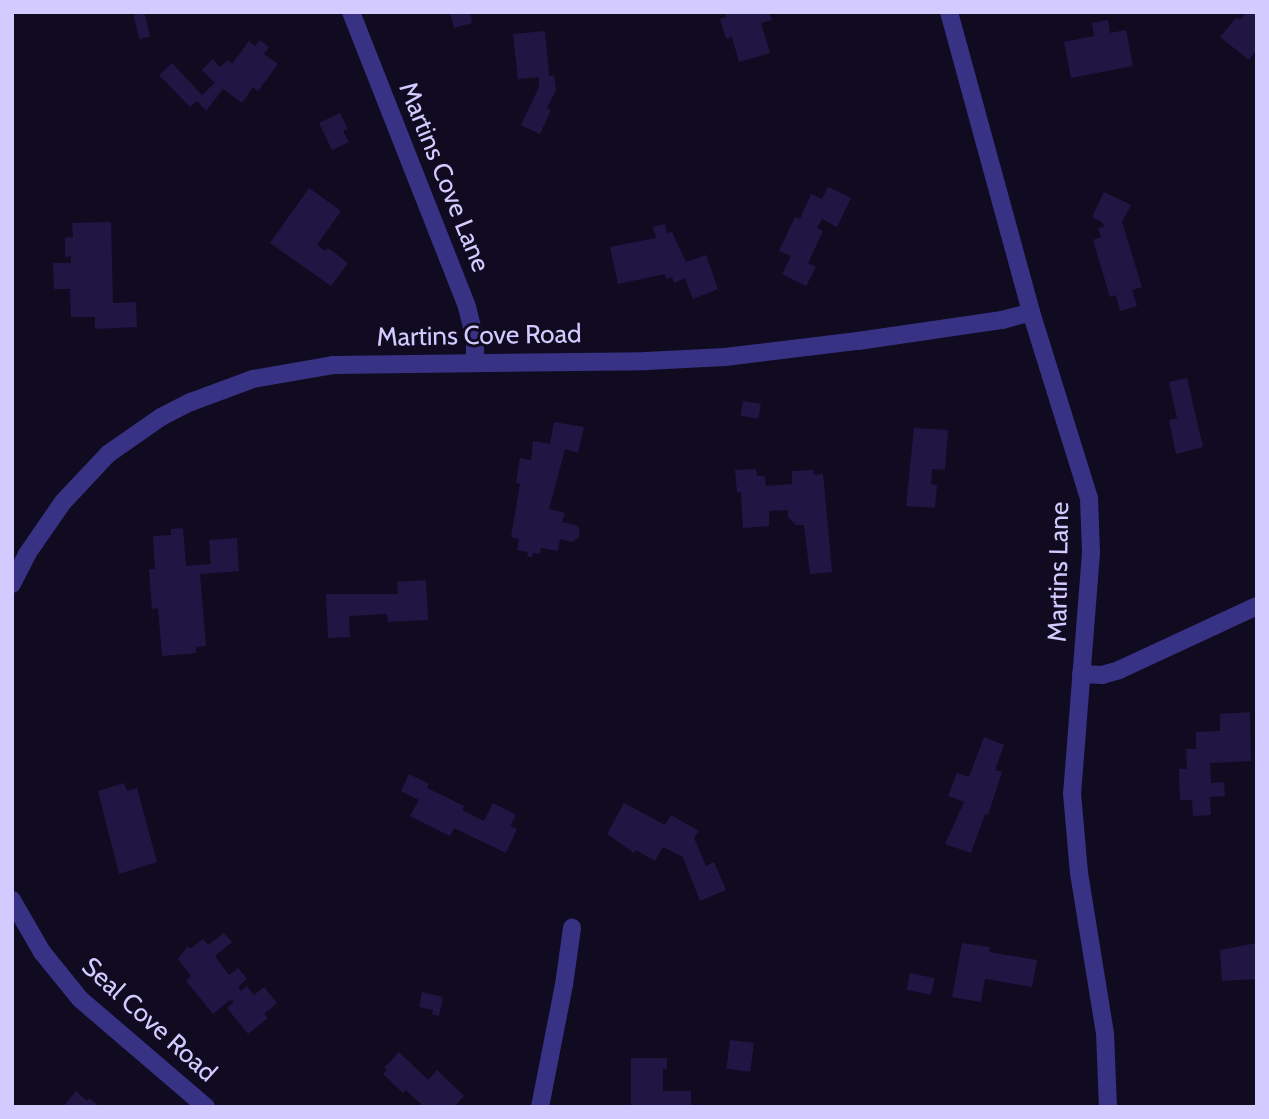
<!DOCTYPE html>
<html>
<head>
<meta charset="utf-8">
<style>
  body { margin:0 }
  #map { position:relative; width:1269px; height:1119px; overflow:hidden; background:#100b21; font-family:Cabin,sans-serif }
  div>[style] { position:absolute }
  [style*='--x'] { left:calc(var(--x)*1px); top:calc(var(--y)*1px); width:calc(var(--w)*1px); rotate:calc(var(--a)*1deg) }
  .building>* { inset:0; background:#201644; transform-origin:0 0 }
  .minor>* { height:18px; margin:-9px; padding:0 9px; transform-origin:9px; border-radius:9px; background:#383285 }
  span { translate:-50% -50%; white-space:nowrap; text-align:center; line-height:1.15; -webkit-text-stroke:6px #100b21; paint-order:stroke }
  .street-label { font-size:26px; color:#d3cbff }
  .frame { position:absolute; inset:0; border:14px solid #d3cbff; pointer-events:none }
</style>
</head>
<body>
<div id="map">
  <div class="building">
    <div style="left:144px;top:12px;width:25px;height:11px;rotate:76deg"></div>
    <div style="clip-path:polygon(470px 12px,472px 23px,454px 28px,450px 13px)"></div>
    <div style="clip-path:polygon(725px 12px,769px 12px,772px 20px,761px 23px,770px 53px,739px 62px,732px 37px,726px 39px,720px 19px,726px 17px)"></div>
    <div style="clip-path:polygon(1246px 12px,1257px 12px,1257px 49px,1249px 60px,1220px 37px,1236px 18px,1240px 20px)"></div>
    <div style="clip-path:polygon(1108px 20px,1110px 33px,1126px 30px,1133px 66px,1071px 78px,1064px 42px,1094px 36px,1092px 23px)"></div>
    <div style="clip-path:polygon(545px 31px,549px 76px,554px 75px,556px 90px,547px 108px,551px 110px,540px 134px,521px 125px,539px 87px,539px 77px,518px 79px,513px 34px)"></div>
    <div style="clip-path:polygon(260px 40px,269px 47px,264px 54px,278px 64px,258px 91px,253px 87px,242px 103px,223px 89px,206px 111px,197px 101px,190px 107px,159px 75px,172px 63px,202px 95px,215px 83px,202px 70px,213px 59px,220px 67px,228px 60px,232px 64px,249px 41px,255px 46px)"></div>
    <div style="clip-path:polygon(340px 113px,348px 129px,343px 131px,349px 142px,332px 150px,319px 123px)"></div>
    <div style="clip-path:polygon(828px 187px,851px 198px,837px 227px,822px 219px,817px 228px,823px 231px,808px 263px,816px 267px,806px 286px,782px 274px,791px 256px,779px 251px,795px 217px,800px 219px,811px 194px,822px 199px)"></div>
    <div style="clip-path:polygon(309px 188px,341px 211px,317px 245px,325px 251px,328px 248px,348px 263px,331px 286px,270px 243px)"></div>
    <div style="clip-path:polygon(1104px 192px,1131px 205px,1122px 222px,1142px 287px,1132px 290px,1137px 306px,1120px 311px,1116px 295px,1110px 297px,1093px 240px,1101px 237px,1098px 228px,1104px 227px,1102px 222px,1092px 217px)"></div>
    <div style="clip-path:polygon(111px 222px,113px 303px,136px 302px,137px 327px,95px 329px,95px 317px,71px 317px,70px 289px,54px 289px,53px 263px,71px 263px,71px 256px,65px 257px,65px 238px,73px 237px,72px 223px)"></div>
    <div style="clip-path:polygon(665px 224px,667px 233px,672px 232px,686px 262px,706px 255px,718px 289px,693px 299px,685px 278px,674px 283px,672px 277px,666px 279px,665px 274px,618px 284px,610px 247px,656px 238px,653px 227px)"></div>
    <div style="clip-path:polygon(1187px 378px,1203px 447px,1176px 454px,1169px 420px,1177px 418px,1169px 382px)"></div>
    <div style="left:743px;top:401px;width:18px;height:15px;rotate:9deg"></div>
    <div style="clip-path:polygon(554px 422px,584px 427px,578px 453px,565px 449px,549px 509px,565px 513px,562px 522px,578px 526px,580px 531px,578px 538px,572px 542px,560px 539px,558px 551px,541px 548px,540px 554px,533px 553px,532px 557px,527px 556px,528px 552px,517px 550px,519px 539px,511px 537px,520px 484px,516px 483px,520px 458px,531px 460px,533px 441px,550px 444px)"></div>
    <div style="clip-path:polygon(914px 428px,948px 430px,945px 470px,932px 469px,931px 484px,937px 485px,935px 508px,906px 506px)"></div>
    <div style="clip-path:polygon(756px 469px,757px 476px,765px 476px,766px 486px,792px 484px,792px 471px,813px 470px,814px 475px,823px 474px,832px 572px,810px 574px,804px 525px,796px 525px,788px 517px,788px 510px,769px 511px,769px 526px,743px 528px,741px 492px,737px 493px,735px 470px)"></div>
    <div style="clip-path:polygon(183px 528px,186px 566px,211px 564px,209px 540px,237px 538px,239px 571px,200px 574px,206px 646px,196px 647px,196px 653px,162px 656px,158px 608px,152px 609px,149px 569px,155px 569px,153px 536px,171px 535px,171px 529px)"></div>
    <div style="clip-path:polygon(426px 580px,428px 620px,388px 622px,387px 614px,349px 616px,350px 637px,328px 638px,326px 594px,398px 594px,397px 582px)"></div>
    <div style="clip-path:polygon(1250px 712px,1251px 761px,1210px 763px,1211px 783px,1224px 782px,1225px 796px,1210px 797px,1211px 815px,1193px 816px,1192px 800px,1180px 800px,1179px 769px,1187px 769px,1186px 749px,1196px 749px,1196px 732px,1220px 731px,1220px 714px)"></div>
    <div style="clip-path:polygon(984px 737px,1004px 745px,995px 770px,1002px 772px,988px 815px,985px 814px,971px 853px,945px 844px,964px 802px,948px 796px,957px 773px,969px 777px)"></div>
    <div style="clip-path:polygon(409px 774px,429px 784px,427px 788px,464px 806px,462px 810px,484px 821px,493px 803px,516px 815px,510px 826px,517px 829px,506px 853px,454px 828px,450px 836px,410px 816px,419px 800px,401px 791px)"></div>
    <div style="clip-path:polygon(124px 783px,127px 791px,137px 788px,157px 862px,119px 874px,98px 791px)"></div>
    <div style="clip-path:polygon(624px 803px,665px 825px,671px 815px,699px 831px,694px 838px,706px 866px,714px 862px,726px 890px,700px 901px,683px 857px,663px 847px,655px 861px,636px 850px,634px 853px,607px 834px)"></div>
    <div style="clip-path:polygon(224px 933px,232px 942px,215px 956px,229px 975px,238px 968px,247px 979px,238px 987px,241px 991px,247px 986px,254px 995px,264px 987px,277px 1003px,264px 1014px,268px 1018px,248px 1034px,227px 1008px,234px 1002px,231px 999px,213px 1014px,186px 981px,191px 976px,178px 959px,188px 946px,190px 949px,203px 939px,208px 945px)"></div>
    <div style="clip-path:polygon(962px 943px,990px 947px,989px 952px,1037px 960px,1032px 987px,985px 979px,981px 1002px,952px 997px)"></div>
    <div style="clip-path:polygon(1257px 943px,1257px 979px,1222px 981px,1220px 950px)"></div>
    <div style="left:910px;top:973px;width:25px;height:17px;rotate:12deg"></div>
    <div style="clip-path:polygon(422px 992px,443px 997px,439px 1016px,432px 1014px,433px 1010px,419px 1007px)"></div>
    <div style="left:730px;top:1040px;width:24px;height:29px;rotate:7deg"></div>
    <div style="clip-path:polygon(399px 1052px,428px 1080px,437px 1070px,464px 1096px,454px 1107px,424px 1107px,406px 1090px,403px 1093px,383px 1074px,387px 1070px,384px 1068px)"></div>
    <div style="clip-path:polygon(631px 1058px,667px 1058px,667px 1069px,663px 1069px,663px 1091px,691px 1091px,691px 1107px,631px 1107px)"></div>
    <div style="clip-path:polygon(76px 1091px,87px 1101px,89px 1098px,100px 1107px,63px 1107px)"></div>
  </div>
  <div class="minor">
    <div style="--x:351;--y:12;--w:317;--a:68.5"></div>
    <div style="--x:467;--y:307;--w:33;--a:76"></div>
    <div style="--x:475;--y:339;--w:24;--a:90"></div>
    <div style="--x:949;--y:12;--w:311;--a:74.7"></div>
    <div style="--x:1031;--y:312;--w:195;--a:72.7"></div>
    <div style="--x:1089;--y:498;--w:55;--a:87.9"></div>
    <div style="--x:1091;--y:553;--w:241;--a:94.5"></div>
    <div style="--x:1072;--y:793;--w:80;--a:85"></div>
    <div style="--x:1079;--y:873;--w:162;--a:80.8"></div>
    <div style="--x:1105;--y:1033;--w:74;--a:87.7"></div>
    <div style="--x:12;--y:584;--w:34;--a:-63"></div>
    <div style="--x:27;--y:554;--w:63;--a:-55.3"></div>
    <div style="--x:63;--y:502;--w:66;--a:-46.8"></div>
    <div style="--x:108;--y:454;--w:65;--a:-34.9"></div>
    <div style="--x:161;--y:417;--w:34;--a:-27"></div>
    <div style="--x:191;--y:402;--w:66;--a:-20.4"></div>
    <div style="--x:253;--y:379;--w:81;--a:-9.9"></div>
    <div style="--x:333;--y:365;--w:313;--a:-0.7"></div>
    <div style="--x:646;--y:361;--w:79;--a:-2.9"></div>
    <div style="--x:725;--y:357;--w:134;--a:-6.9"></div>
    <div style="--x:858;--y:341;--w:146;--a:-8.3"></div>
    <div style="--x:1002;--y:320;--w:30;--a:-15"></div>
    <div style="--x:1081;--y:674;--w:21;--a:3"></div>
    <div style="--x:1102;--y:675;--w:18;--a:-16"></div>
    <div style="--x:1119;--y:670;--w:152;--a:-24.9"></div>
    <div style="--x:12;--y:900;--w:60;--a:60"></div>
    <div style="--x:42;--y:952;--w:60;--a:51"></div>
    <div style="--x:80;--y:999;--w:166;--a:40.6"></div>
    <div style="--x:540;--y:1107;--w:124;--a:-78.9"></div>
    <div style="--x:564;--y:985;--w:58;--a:-82"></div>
  </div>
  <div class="street-label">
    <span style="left:444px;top:177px;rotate:68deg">Martins Cove Lane</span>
    <span style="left:479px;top:336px;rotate:-1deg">Martins Cove Road</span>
    <span style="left:1059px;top:572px;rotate:-89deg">Martins Lane</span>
    <span style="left:149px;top:1020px;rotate:42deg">Seal Cove Road</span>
  </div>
  <div class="frame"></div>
</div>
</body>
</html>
